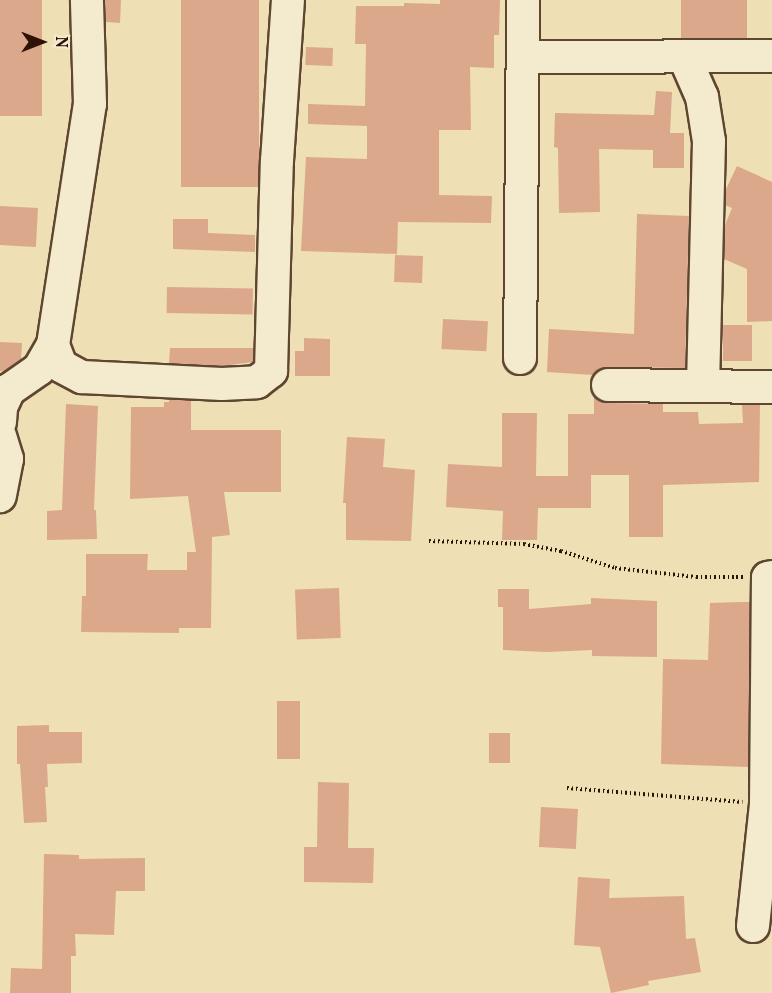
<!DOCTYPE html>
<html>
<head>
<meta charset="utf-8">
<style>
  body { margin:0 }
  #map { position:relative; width:772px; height:993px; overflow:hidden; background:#eedfb4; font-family:Vollkorn,serif }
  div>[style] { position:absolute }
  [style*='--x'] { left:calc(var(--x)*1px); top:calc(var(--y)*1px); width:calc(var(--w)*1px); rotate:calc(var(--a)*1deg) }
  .building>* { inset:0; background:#dca88b; transform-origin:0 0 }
  .path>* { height:4px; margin-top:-2px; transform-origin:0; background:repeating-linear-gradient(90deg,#2e1304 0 1.5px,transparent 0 4.5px) }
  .roads { filter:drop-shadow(2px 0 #5e4630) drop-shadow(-2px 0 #5e4630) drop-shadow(0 2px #5e4630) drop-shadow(0 -2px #5e4630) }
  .minor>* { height:32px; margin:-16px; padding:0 16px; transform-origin:16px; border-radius:16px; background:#f4eace }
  span { translate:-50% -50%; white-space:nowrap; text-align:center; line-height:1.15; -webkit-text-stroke:4.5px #f4eace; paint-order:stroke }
  .north { position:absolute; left:12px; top:12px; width:60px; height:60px; -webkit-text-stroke:4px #f4eace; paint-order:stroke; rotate:90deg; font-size:16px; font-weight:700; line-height:24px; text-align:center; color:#2e1304 }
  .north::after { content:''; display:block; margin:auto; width:21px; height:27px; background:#2e1304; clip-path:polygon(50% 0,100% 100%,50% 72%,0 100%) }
</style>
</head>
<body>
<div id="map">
  <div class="building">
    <div style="left:0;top:0;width:42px;height:116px"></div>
    <div style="clip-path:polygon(105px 0,121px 0,120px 23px,106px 22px)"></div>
    <div style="left:181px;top:0;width:78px;height:187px"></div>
    <div style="clip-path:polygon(440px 0,500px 0,499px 35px,494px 35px,494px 68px,470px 67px,471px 130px,439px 130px,439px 195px,492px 196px,491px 223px,398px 222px,397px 254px,301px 251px,306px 157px,367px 159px,367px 126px,308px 124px,308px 104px,365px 106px,366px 44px,355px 44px,356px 6px,404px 6px,404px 3px,440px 4px)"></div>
    <div style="left:681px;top:0;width:66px;height:38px"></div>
    <div style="left:306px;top:47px;width:27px;height:18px;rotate:2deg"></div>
    <div style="clip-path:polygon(656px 91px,672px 92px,670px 133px,684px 133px,684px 168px,653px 168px,653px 150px,599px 149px,600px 212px,559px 213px,558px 148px,554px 147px,555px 113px,654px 115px)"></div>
    <div style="clip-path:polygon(737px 166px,772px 182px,772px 321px,747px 322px,747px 269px,724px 259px,725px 225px,732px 208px,725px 205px,726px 189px)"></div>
    <div style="left:0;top:206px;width:38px;height:39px;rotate:3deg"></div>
    <div style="clip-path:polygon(637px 214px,689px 216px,685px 368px,608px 367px,600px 369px,593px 375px,547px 372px,549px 329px,634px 334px)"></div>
    <div style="clip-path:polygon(173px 219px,208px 219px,208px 233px,255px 235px,255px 252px,173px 249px)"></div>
    <div style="left:395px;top:255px;width:28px;height:27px;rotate:2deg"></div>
    <div style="left:167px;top:287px;width:86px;height:26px;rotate:1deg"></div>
    <div style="left:443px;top:319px;width:45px;height:30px;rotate:3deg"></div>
    <div style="left:723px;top:325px;width:29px;height:36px"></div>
    <div style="clip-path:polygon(304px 338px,330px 339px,330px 376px,295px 376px,295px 351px,304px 351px)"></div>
    <div style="clip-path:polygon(0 342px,22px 343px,21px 359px,4px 372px,0 371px)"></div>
    <div style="clip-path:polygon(170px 348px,253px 348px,253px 362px,222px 366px,169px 363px)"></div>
    <div style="clip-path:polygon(594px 396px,608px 403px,663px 404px,663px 412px,698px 412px,699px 424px,743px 423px,742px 405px,760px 405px,759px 482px,663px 485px,663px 537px,629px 537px,629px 475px,591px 475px,591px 508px,538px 508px,537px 540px,502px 540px,503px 511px,446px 507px,448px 464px,502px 467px,502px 413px,537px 413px,536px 476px,568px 476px,568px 414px,594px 414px)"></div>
    <div style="clip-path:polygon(169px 399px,191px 400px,191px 430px,281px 430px,281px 492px,224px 492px,230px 535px,212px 537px,211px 628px,179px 628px,179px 633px,81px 632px,82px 596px,86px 596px,86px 554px,148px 554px,147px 570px,187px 570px,187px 552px,196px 552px,188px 496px,130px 499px,131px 407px,164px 407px,164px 402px,169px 402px)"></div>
    <div style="clip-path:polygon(66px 404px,98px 406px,94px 510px,96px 510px,97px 539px,47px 540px,47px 511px,62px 510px)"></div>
    <div style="clip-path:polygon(347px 437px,385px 439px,383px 467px,415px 470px,411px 541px,346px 540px,346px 503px,343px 503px)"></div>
    <div style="left:339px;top:588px;width:50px;height:44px;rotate:88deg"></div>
    <div style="clip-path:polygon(498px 589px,529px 589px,529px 609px,591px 604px,591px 598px,657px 601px,657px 657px,592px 656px,592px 650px,547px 652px,503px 650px,503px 607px,498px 607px)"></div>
    <div style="clip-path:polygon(741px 602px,750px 602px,748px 767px,661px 764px,663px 659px,708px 660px,710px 603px)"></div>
    <div style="left:277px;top:701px;width:23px;height:58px"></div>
    <div style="clip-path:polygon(49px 725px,49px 732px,82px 732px,82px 763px,47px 764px,48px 787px,45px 787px,47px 822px,24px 823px,20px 764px,17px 764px,17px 726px)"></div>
    <div style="left:489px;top:733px;width:21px;height:30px"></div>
    <div style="clip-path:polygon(318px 782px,349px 783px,348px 848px,374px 848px,373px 883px,304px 882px,304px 847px,317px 847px)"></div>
    <div style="left:541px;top:807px;width:37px;height:40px;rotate:3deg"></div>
    <div style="clip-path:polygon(44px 854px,79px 855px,79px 859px,145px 858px,145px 891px,116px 891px,114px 935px,75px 934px,76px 956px,71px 956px,71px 993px,10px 993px,11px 968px,42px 969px)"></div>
    <div style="clip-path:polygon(578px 877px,610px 879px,609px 898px,684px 896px,686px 939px,695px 938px,701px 972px,648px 981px,649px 985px,611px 993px,600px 947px,574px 945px)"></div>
  </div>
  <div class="path">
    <div style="--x:429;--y:541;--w:95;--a:1.8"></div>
    <div style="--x:524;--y:544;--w:38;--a:11"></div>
    <div style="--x:561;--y:551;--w:57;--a:17.5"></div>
    <div style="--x:615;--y:568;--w:81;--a:6.3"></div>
    <div style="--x:696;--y:577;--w:47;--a:0"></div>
    <div style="--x:567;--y:788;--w:176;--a:4.6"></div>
  </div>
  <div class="roads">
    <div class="minor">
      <div style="--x:684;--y:56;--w:45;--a:66.3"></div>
      <div style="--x:702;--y:97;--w:45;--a:81"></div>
      <div style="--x:709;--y:141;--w:245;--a:91.4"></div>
      <div style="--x:524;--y:57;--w:248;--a:-0.2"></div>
      <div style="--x:53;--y:345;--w:22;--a:69"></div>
      <div style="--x:61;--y:366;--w:24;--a:28"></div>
      <div style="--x:82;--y:377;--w:140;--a:2.9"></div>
      <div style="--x:222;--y:384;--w:35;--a:-3"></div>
      <div style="--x:257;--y:382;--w:18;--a:-38"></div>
      <div style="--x:271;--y:371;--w:210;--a:-88.4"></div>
      <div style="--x:277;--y:161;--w:161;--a:-86.1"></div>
      <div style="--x:520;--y:358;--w:358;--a:-89.5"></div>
      <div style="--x:608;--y:385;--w:164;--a:0.7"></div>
      <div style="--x:0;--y:422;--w:15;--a:-86"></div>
      <div style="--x:1;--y:407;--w:19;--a:-65"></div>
      <div style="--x:9;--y:390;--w:37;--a:-35"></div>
      <div style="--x:39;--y:369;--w:28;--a:-60"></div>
      <div style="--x:53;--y:345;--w:244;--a:-81.3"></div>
      <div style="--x:90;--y:104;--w:104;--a:-91.7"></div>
      <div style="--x:0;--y:436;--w:24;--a:73"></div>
      <div style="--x:7;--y:459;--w:38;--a:101"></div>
      <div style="--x:753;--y:926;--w:123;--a:-83.9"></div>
      <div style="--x:766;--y:804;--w:226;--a:-89.5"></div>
      <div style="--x:768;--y:578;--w:4;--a:-14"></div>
    </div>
  </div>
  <div class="north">N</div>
</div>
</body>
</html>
